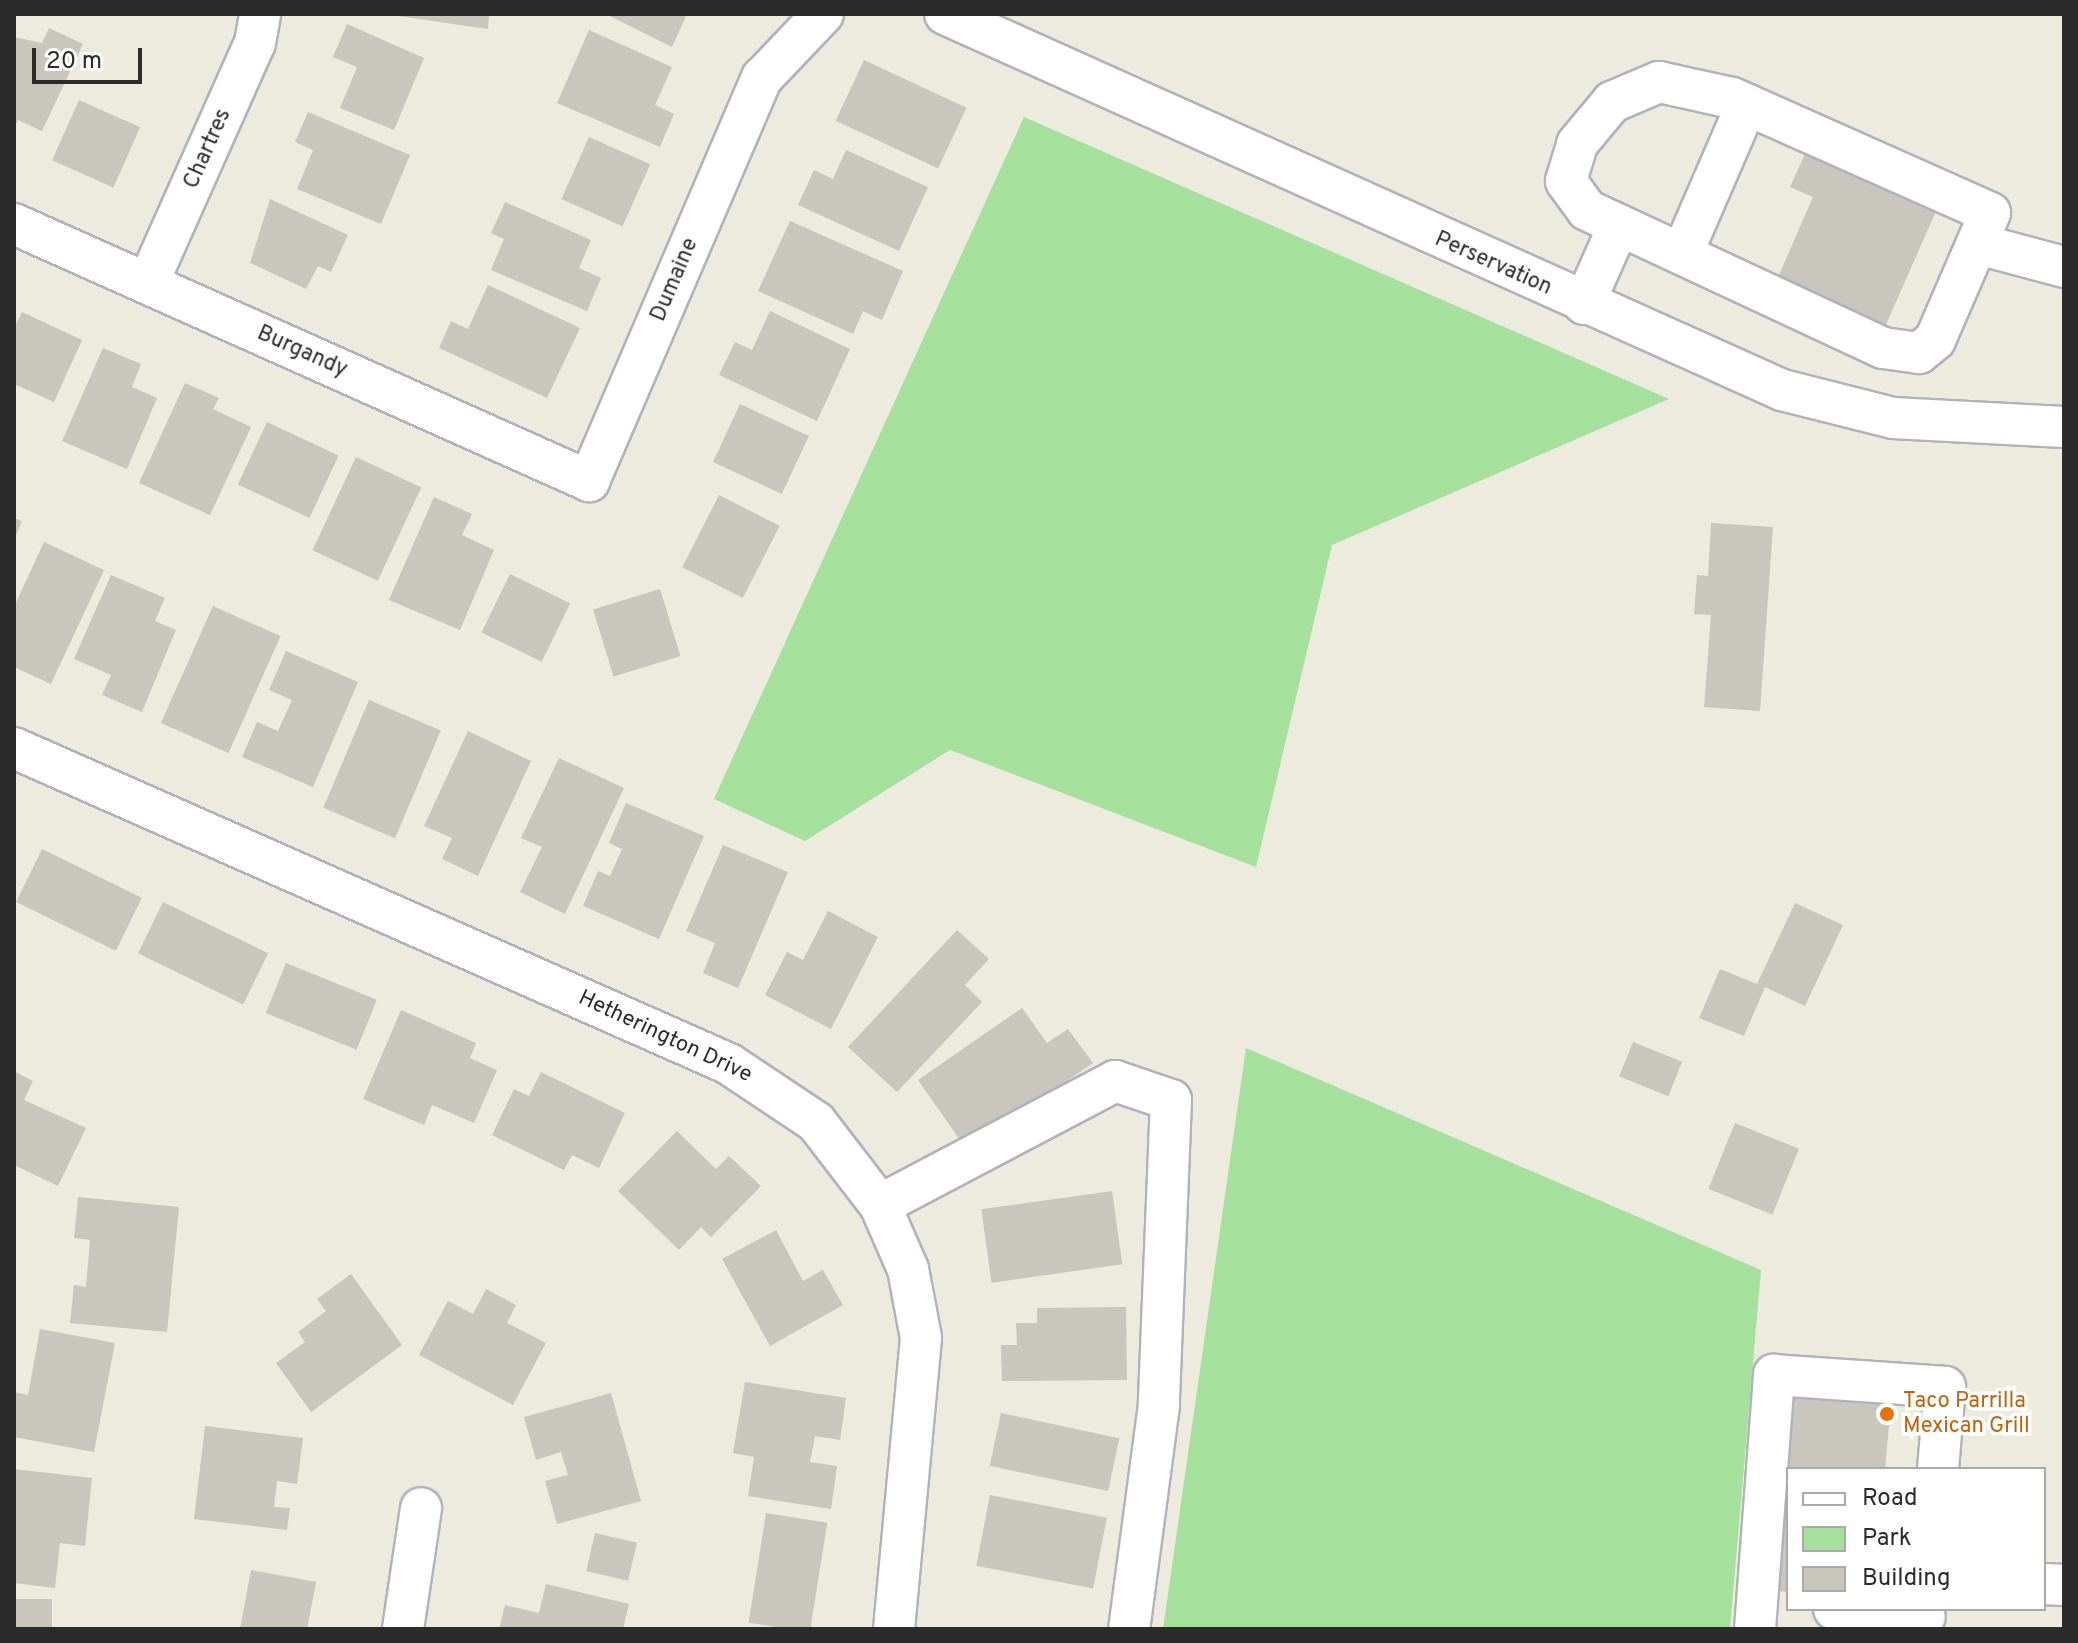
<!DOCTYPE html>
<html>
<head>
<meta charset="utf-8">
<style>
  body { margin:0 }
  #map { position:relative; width:2078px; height:1643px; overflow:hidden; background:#edeade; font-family:Overpass,sans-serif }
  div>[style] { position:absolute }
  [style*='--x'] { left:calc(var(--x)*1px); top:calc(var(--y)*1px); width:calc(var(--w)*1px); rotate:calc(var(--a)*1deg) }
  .green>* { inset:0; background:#a5e19d }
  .building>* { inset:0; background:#c8c6bd; transform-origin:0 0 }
  .roads { filter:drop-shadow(2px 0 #b2b1be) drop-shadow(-2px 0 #b2b1be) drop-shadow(0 2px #b2b1be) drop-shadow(0 -2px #b2b1be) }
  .minor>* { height:40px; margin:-20px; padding:0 20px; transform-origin:20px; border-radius:20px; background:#fff }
  .dots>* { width:22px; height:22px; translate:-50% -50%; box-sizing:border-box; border:4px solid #fff; border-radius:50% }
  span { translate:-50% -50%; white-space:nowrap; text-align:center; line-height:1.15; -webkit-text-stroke:7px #fff; paint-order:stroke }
  .street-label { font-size:22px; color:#2b2b2b }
  .food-label { font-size:22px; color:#c56008 }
  .left { translate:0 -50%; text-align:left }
  .frame { position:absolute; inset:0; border:16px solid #2b2b2b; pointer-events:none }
  .legend { position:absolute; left:1786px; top:1467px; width:260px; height:144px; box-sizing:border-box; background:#fff; border:2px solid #aaa; margin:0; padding:10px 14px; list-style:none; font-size:24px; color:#2b2b2b }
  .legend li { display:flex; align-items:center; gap:16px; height:40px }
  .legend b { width:40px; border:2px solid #aaa }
  .scale { position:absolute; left:32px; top:48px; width:110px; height:36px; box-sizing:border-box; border:4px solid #2b2b2b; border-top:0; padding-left:10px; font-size:24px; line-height:28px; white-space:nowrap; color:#2b2b2b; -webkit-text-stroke:6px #fff; paint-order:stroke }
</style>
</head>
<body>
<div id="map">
  <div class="green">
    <div style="clip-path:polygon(1024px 117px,1669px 399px,1332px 545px,1256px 867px,950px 750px,805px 841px,714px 799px)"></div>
    <div style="clip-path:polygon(1246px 1048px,1761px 1270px,1730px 1629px,1163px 1629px)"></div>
  </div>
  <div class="building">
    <div style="clip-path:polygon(384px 14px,489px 14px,488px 29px)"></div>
    <div style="clip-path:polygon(606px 14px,687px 14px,672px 47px)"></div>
    <div style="clip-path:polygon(347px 24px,424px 58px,394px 130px,340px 108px,357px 67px,333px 57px)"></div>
    <div style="clip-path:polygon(49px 28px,83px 44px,42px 131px,18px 120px,14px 128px,14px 37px,42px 43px)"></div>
    <div style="clip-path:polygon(589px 30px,672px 67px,655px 105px,674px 114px,660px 147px,557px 103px)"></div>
    <div style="left:864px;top:60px;width:113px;height:67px;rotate:25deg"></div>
    <div style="left:79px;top:100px;width:67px;height:66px;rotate:24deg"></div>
    <div style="clip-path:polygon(308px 112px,410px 155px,381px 224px,297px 189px,313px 150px,295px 142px)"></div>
    <div style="left:589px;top:137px;width:67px;height:68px;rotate:24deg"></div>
    <div style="clip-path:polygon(1810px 143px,1941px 200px,1880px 338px,1772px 291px,1813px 197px,1790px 187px)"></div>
    <div style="clip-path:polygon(846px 150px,928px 187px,899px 251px,798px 205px,814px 170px,833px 179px)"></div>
    <div style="clip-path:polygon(270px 199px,348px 235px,331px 272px,318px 266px,306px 289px,250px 263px)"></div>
    <div style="clip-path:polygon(505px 202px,591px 240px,579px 268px,601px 278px,587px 311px,491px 270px,504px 239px,491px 233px)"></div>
    <div style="clip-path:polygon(790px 221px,903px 271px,882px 320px,863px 311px,853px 334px,758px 291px)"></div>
    <div style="clip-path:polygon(488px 285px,580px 328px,547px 398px,439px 348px,451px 321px,468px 329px)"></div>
    <div style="clip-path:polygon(770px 311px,850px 349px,817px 421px,719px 375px,735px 342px,752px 350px)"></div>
    <div style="clip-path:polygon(22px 312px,82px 340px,54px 402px,14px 384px,14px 328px)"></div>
    <div style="clip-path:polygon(103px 348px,141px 364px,132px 387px,157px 398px,127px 469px,62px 441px)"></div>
    <div style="clip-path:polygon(185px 383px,219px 398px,213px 409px,251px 427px,210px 515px,139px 483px)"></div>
    <div style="left:740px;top:404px;width:76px;height:64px;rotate:25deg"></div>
    <div style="left:267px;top:422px;width:79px;height:69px;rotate:25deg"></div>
    <div style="left:356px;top:457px;width:72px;height:103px;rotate:25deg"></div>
    <div style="left:719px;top:495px;width:68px;height:81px;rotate:27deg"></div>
    <div style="clip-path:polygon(434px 497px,472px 514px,462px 535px,494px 550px,460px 630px,389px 600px)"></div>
    <div style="clip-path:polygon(14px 518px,22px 521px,14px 540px)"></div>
    <div style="clip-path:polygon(1711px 523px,1773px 527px,1760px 711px,1704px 707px,1711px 615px,1694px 614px,1697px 575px,1708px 576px)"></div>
    <div style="clip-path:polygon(44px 542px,104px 570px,51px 684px,14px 667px,14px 607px)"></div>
    <div style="left:510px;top:574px;width:67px;height:65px;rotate:26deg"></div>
    <div style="clip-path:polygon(111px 575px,165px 598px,155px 621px,176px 630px,142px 712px,102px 695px,111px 675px,74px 659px)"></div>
    <div style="left:660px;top:589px;width:70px;height:70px;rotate:73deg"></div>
    <div style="left:213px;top:606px;width:74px;height:128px;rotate:24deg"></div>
    <div style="clip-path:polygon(286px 651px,358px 682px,313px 787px,242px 757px,257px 722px,278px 731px,292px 700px,269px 690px)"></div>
    <div style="left:369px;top:700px;width:78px;height:117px;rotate:23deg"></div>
    <div style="clip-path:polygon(468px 731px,531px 761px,478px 876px,442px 859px,452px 838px,424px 826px)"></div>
    <div style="clip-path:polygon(559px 758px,624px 788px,565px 914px,520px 892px,542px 847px,521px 838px)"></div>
    <div style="clip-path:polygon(626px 803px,704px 836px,659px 939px,583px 906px,598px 871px,610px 876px,622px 849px,609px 843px)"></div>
    <div style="clip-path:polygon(723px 845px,788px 872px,738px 988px,703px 973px,715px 943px,686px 931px)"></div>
    <div style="left:42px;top:849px;width:111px;height:59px;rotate:26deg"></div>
    <div style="left:163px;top:902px;width:117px;height:57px;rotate:26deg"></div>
    <div style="clip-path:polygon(1795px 903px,1843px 925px,1805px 1006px,1765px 987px,1744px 1036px,1699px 1018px,1720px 969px,1757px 984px)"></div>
    <div style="clip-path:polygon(828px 911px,878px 937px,831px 1029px,765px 995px,787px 952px,803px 960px)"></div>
    <div style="clip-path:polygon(957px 930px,989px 959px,965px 985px,982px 1002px,897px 1092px,848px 1047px)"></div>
    <div style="left:286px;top:963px;width:98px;height:54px;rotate:22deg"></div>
    <div style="clip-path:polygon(1022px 1008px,1047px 1043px,1068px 1029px,1093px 1063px,967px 1150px,918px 1080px)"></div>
    <div style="clip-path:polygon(401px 1010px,476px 1043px,470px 1058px,497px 1070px,474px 1123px,432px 1105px,424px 1125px,363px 1099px)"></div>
    <div style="left:1633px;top:1042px;width:53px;height:37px;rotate:22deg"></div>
    <div style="clip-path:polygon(14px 1071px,33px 1081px,24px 1100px,86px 1128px,58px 1186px,14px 1165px)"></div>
    <div style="clip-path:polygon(541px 1072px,625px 1113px,599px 1168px,572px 1155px,564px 1170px,492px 1135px,514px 1089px,529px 1096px)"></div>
    <div style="left:1735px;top:1123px;width:69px;height:71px;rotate:22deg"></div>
    <div style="clip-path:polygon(677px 1131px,716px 1169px,729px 1156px,761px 1186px,711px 1237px,701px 1227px,679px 1250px,618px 1191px)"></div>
    <div style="left:1112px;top:1191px;width:74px;height:132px;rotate:82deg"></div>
    <div style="clip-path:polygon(78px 1197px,179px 1207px,167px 1332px,70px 1323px,74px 1285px,86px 1287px,90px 1240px,74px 1238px)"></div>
    <div style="clip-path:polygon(776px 1230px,803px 1281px,823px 1270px,843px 1305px,770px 1346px,722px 1259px)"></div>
    <div style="clip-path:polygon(351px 1274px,402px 1345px,311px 1412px,276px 1363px,305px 1342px,298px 1332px,326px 1311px,317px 1299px)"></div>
    <div style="clip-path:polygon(486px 1289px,516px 1305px,507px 1323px,546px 1343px,513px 1405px,419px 1355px,448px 1301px,473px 1314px)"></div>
    <div style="clip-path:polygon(1126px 1307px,1127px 1380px,1002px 1381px,1001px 1345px,1017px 1345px,1016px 1323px,1037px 1323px,1037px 1308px)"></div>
    <div style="clip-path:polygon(40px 1329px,115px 1343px,94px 1452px,14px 1437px,14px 1392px,28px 1395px)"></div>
    <div style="clip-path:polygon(745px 1382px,846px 1398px,840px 1440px,815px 1436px,810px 1462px,837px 1466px,831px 1509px,748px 1496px,754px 1457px,733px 1453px)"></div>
    <div style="left:1793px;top:1386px;width:99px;height:83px;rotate:5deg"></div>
    <div style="clip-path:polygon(611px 1393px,641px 1501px,557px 1524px,545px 1481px,568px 1475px,561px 1452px,536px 1460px,524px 1417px)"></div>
    <div style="left:1001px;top:1413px;width:121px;height:54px;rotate:12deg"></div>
    <div style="clip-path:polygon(205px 1426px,303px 1438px,297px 1484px,277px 1481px,274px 1507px,290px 1508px,287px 1530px,194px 1519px)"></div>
    <div style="clip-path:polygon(14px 1469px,92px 1478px,85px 1546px,60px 1543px,55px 1588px,14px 1583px)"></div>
    <div style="clip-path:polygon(1786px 1477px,1788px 1477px,1788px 1592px,1777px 1591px)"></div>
    <div style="left:990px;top:1495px;width:119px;height:72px;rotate:11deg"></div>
    <div style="left:766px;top:1513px;width:62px;height:111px;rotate:9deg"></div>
    <div style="left:595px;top:1533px;width:43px;height:39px;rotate:13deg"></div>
    <div style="clip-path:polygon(251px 1570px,316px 1582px,307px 1629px,240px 1629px)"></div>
    <div style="clip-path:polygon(546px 1584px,629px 1604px,623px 1629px,499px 1629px,505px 1605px,539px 1613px)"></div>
    <div style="left:14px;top:1599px;width:38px;height:30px"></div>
  </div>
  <div class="roads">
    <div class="minor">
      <div style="--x:945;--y:14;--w:918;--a:24.19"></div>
      <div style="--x:1782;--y:390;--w:114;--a:14.2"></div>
      <div style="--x:1893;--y:418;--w:171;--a:3"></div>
      <div style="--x:1659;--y:82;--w:75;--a:12.4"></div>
      <div style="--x:1732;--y:98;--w:282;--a:24"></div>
      <div style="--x:1990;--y:213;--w:138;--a:113.4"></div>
      <div style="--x:1935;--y:340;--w:21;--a:141"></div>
      <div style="--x:1919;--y:353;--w:36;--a:-172"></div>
      <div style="--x:1883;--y:348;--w:327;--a:-155"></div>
      <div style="--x:1587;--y:210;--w:36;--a:-126"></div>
      <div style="--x:1566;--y:181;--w:39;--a:-73"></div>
      <div style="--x:1577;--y:144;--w:55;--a:-50.2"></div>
      <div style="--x:1612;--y:102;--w:51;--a:-23.1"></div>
      <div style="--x:14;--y:224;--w:630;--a:24.08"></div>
      <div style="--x:589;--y:481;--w:439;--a:-66.8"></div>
      <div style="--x:762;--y:78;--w:88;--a:-46.4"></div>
      <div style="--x:1978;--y:244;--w:89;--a:15"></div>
      <div style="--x:1682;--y:254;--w:163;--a:-66.6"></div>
      <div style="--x:148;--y:283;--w:263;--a:-66"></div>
      <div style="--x:255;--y:43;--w:29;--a:-80"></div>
      <div style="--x:1584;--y:304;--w:86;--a:-66.1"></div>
      <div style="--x:14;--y:748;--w:782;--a:23.84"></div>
      <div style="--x:729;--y:1064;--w:105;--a:33.7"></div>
      <div style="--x:816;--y:1122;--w:105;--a:52.4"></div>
      <div style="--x:880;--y:1205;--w:70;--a:66.4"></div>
      <div style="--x:908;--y:1269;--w:70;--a:79.3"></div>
      <div style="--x:921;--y:1338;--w:292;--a:95.3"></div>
      <div style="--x:880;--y:1205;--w:266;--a:-27.8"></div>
      <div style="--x:1115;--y:1081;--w:59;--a:18.7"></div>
      <div style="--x:1171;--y:1100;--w:305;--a:92.3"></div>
      <div style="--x:1159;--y:1405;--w:226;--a:97.6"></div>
      <div style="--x:2044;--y:1584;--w:20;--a:3"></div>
      <div style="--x:1834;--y:1609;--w:91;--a:5"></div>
      <div style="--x:403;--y:1629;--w:122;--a:-81.5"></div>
      <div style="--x:1755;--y:1629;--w:255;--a:-85.7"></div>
      <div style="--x:1774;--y:1375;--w:171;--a:4"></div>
      <div style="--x:1945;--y:1387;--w:82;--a:94.9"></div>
    </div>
  </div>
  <div class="dots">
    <div style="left:1887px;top:1414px;background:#e8710a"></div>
  </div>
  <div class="street-label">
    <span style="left:208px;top:149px;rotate:-66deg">Chartres</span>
    <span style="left:1493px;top:264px;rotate:24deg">Perservation</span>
    <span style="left:675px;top:280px;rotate:-67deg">Dumaine</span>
    <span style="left:302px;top:352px;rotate:24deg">Burgandy</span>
    <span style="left:665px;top:1037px;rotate:25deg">Hetherington Drive</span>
  </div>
  <div class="food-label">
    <span class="left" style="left:1903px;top:1414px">Taco Parrilla<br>Mexican Grill</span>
  </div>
  <div class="frame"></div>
  <ul class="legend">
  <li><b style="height:10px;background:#fff"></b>Road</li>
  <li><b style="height:22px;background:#a5e19d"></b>Park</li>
  <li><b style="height:22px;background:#c8c6bd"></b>Building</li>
  </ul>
  <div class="scale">20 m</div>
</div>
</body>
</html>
